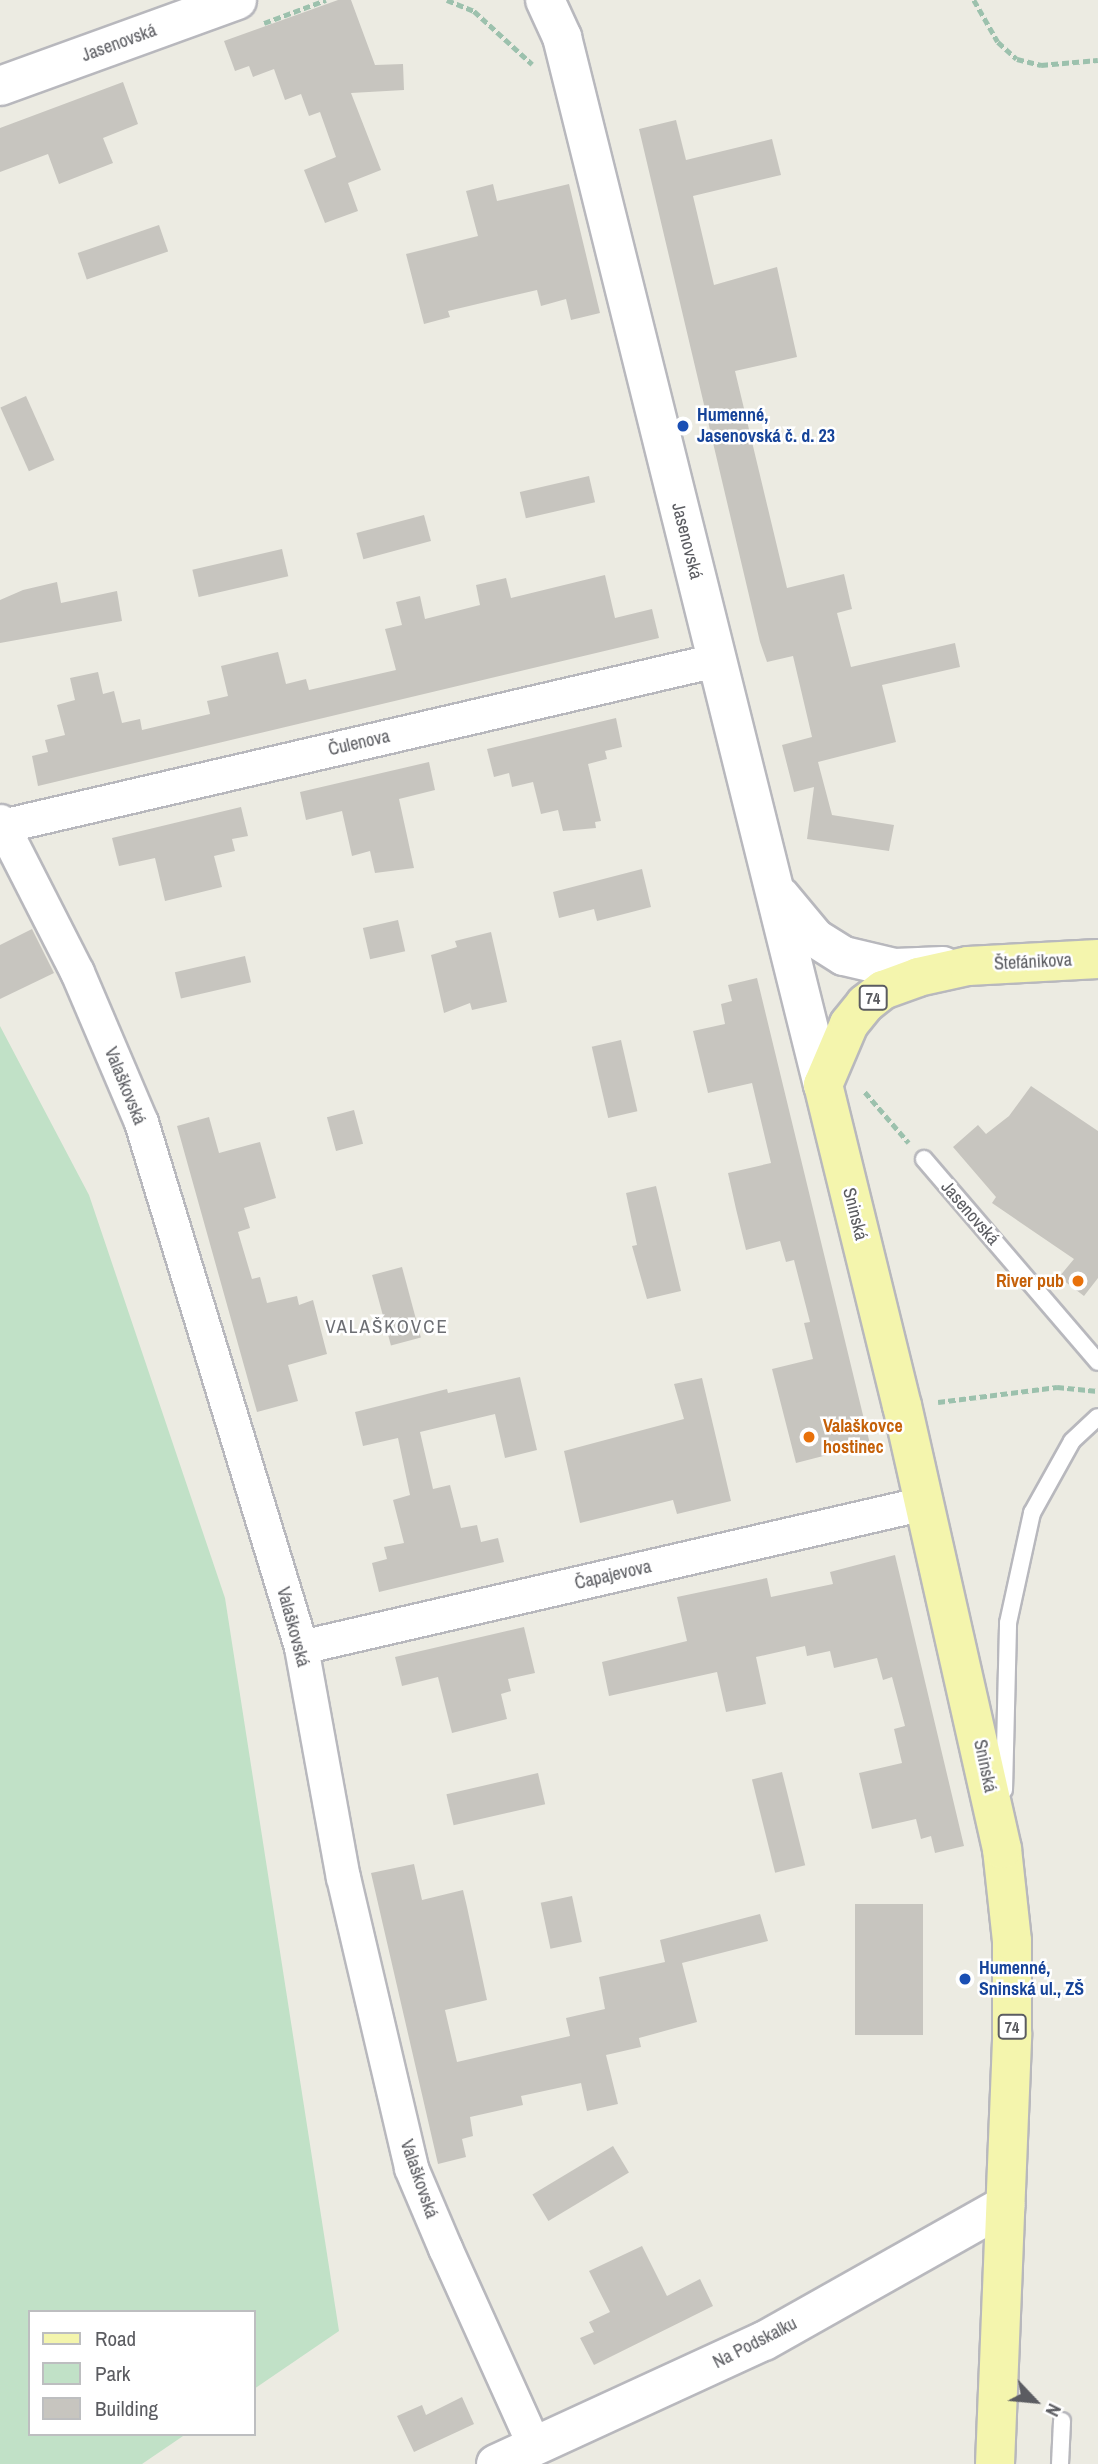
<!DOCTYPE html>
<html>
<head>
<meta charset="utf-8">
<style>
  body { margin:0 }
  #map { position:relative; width:1098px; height:2464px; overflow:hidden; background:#ecebe2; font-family:"Archivo Narrow",sans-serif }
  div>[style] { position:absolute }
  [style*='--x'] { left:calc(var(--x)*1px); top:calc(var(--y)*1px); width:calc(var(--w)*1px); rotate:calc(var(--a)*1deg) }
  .green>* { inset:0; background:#c1e1c7 }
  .building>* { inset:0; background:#c7c5bf; transform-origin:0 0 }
  .path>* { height:4.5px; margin-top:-2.25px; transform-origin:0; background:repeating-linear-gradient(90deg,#9cc1ad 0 7px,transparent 0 10.5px) }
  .roads { filter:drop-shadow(2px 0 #b8b8bd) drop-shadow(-2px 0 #b8b8bd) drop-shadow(0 2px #b8b8bd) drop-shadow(0 -2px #b8b8bd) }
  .service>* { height:16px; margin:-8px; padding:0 8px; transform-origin:8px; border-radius:8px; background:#fff }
  .minor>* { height:33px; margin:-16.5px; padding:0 16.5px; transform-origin:16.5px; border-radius:16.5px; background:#fff }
  .tertiary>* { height:38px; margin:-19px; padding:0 19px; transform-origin:19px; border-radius:19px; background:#fff }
  .primary>* { height:38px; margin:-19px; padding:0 19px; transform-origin:19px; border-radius:19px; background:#f4f5ad }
  .dots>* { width:19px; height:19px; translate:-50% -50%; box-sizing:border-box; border:4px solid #fff; border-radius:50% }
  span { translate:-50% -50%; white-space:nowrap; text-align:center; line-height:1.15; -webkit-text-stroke:5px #fff; paint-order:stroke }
  .shield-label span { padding:2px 5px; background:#fff; border:2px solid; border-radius:5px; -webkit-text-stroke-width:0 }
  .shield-label { font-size:16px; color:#5b5c61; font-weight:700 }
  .street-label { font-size:18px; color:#5b5c61 }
  .transit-label { font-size:18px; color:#164399; font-weight:700 }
  .left { translate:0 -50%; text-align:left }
  .food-label { font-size:18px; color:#c56008; font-weight:700 }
  .right { translate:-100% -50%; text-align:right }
  .neighbourhood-label { font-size:19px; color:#6c6e73; letter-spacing:2px }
  .legend { position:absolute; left:28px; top:2310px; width:228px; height:126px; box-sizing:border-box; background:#fff; border:2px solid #bdbec0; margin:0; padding:9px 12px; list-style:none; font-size:21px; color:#5b5c61 }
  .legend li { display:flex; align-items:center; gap:14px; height:35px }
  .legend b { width:35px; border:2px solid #bdbec0 }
  .north { position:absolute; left:1000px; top:2366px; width:70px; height:70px; -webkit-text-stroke:5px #fff; paint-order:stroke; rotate:116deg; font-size:19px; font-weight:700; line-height:28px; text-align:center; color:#5b5c61 }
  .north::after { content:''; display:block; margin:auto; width:24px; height:32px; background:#5b5c61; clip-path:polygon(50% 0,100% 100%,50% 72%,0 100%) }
</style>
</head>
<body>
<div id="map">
  <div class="green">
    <div style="clip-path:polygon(0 1026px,89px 1195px,225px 1598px,339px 2331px,254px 2389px,254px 2312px,30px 2312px,30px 2434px,186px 2434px,142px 2464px,0 2464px)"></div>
  </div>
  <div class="building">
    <div style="clip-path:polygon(338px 0,351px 0,375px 65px,403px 64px,404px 90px,351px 93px,381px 170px,348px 183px,358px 211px,325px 223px,304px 170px,336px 157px,320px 112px,309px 116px,301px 94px,285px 100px,274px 69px,253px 77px,249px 66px,235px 71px,224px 41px)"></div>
    <div style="clip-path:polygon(123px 82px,138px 124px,103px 138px,113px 163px,59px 184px,48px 154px,0 172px,0 128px)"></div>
    <div style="clip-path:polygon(676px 120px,686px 160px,772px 139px,781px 175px,693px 196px,714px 285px,777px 267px,797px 357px,735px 371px,787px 588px,844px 574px,852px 609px,837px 613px,851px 667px,955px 643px,960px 667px,882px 685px,896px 742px,818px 762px,832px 815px,894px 825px,889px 851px,807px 839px,814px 787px,794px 792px,782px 745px,812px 737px,793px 656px,767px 662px,760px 642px,639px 129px)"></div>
    <div style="clip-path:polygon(493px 184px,497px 201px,569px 184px,600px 313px,571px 320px,566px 299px,541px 306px,537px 290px,448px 311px,450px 317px,424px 324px,406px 254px,478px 236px,466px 191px)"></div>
    <div style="left:159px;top:225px;width:28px;height:86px;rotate:71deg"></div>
    <div style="left:26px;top:396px;width:70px;height:28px;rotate:66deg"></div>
    <div style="left:589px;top:476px;width:27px;height:71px;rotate:77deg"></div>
    <div style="left:424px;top:515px;width:27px;height:70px;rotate:75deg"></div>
    <div style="left:282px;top:549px;width:28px;height:92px;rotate:77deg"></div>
    <div style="clip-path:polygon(605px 575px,615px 618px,652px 609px,659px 638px,38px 786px,32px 756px,48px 752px,45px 740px,65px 735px,57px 705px,75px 700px,70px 678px,98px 672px,103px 694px,114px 691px,122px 723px,140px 719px,142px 730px,210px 714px,207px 701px,228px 696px,221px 666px,261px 656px,278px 652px,286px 684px,306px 679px,309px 690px,396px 670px,385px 629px,402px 625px,396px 602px,420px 596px,425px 619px,480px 605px,476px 585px,506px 578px,511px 598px)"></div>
    <div style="clip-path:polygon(57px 582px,61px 603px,117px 591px,122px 621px,0 643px,0 600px,23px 590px)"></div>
    <div style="clip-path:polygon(616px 718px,622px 747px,605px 751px,607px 759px,588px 764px,601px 821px,595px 822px,596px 828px,563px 831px,558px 810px,541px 814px,533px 782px,512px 787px,509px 773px,494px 777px,487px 749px)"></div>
    <div style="clip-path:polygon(429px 762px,435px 790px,399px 799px,414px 868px,375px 873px,370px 851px,352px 856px,342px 811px,306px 820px,300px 792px)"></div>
    <div style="clip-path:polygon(241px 807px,248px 836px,232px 839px,235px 851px,214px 856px,222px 887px,165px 901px,155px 858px,119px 866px,112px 838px)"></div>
    <div style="clip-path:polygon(642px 869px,651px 907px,597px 921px,594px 909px,559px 918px,553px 892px)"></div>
    <div style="left:398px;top:920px;width:32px;height:36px;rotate:77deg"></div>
    <div style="clip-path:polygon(32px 929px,54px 973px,0 999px,0 945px)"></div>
    <div style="clip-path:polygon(491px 932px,507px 1002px,472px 1010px,470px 1003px,444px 1013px,431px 955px,457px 947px,455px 941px)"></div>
    <div style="left:245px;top:956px;width:27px;height:72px;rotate:77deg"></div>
    <div style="clip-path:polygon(757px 978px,870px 1444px,796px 1463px,772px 1369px,813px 1359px,804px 1323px,810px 1322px,794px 1260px,786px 1262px,780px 1241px,746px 1250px,736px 1209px,728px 1173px,771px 1163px,752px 1083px,708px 1093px,693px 1031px,725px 1024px,721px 1004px,732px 1001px,728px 985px)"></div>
    <div style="left:621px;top:1040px;width:73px;height:30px;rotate:77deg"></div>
    <div style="clip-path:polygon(1031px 1086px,1098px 1131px,1098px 1278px,1084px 1296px,1059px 1277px,1074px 1259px,992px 1203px,996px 1197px,953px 1147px,978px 1125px,986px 1134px,1009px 1116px)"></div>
    <div style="left:354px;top:1110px;width:35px;height:28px;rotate:75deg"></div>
    <div style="clip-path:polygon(209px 1117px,219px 1153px,260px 1142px,276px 1198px,244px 1208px,250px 1228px,238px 1232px,252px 1279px,260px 1277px,267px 1303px,297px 1296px,299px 1305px,313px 1300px,327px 1354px,288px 1365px,298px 1401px,257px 1412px,177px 1126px)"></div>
    <div style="clip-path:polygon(656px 1186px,681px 1291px,647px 1299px,632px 1246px,637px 1245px,626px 1193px)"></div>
    <div style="left:402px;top:1267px;width:73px;height:31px;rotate:75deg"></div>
    <div style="clip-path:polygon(520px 1377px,537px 1450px,505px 1458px,495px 1414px,420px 1432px,433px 1489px,450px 1485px,461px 1528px,477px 1525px,481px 1542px,498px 1538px,504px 1562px,379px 1592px,372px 1563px,387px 1559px,384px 1547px,404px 1543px,393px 1500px,410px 1495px,398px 1438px,363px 1446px,355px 1412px,447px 1389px,448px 1393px)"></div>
    <div style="clip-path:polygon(702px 1378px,731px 1501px,677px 1514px,673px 1500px,580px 1523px,564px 1451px,684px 1419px,674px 1384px)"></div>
    <div style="clip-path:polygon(895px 1555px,964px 1846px,935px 1853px,931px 1836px,921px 1839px,916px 1819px,872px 1829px,859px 1773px,902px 1763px,894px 1729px,905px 1726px,892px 1677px,883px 1680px,877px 1658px,834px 1668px,830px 1651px,807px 1656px,805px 1646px,756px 1657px,766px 1704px,726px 1712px,717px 1672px,609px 1696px,602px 1662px,687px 1641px,677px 1597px,767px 1578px,771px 1597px,833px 1584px,830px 1572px)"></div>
    <div style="clip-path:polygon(524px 1627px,535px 1673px,508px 1679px,511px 1691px,501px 1694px,507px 1719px,452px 1733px,438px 1677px,402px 1686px,395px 1657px)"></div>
    <div style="left:782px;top:1772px;width:96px;height:31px;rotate:76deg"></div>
    <div style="left:538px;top:1773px;width:32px;height:94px;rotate:77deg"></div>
    <div style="clip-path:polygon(414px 1864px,422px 1900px,463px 1890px,467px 1907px,487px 2000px,445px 2010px,457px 2062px,570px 2036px,566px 2018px,605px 2009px,599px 1977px,665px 1962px,660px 1940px,760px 1914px,768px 1941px,682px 1963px,697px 2022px,639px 2038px,641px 2047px,606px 2055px,618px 2104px,587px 2111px,581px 2083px,521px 2096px,523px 2105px,470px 2117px,473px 2136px,462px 2139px,466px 2157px,438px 2164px,371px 1873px)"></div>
    <div style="left:572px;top:1896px;width:47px;height:32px;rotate:78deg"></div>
    <div style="left:923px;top:1904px;width:131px;height:68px;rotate:90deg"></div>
    <div style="left:613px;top:2146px;width:31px;height:94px;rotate:59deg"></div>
    <div style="clip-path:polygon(642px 2246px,667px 2296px,700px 2279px,713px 2306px,594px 2365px,580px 2338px,594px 2332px,589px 2322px,610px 2312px,589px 2271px)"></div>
    <div style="clip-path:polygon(462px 2397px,474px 2424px,414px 2452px,397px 2416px,422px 2405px,426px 2415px)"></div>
  </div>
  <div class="path">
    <div style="--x:447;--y:0;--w:29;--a:22"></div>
    <div style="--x:474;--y:11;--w:79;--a:42.4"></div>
    <div style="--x:974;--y:0;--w:48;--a:60.3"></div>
    <div style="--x:998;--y:42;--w:25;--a:42"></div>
    <div style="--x:1017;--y:59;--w:25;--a:14"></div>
    <div style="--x:1041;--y:65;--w:57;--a:-5"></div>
    <div style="--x:264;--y:23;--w:66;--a:-20.4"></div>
    <div style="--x:865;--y:1092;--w:67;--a:49.2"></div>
    <div style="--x:938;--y:1402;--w:120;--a:-7.2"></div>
    <div style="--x:1057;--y:1387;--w:41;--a:5.6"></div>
  </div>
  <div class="roads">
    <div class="service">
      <div style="--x:924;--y:1159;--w:267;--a:49.4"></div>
      <div style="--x:1004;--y:1790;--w:167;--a:-88.6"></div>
      <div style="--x:1008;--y:1623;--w:113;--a:-77.7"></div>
      <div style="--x:1032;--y:1513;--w:82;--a:-60.9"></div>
      <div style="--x:1072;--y:1441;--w:35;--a:-43"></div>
      <div style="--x:1060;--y:2464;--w:43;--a:-87.3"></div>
    </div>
    <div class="minor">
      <div style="--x:0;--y:821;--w:169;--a:63"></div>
      <div style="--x:77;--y:972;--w:163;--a:66.9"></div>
      <div style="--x:141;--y:1122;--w:549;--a:73.05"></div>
      <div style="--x:301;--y:1647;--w:234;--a:79.7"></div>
      <div style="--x:343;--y:1877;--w:299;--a:76.8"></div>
      <div style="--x:411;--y:2168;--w:87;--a:67"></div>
      <div style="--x:445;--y:2248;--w:218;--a:65.7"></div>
      <div style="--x:2;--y:826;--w:733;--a:-13.09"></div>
      <div style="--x:301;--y:1647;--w:639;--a:-13.01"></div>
    </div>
    <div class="tertiary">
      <div style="--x:545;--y:0;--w:41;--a:65.3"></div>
      <div style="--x:562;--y:37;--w:1080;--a:76.02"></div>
      <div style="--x:0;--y:86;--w:252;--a:-19.9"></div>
      <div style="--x:780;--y:896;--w:55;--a:50.2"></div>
      <div style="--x:815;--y:938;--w:34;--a:32"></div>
      <div style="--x:844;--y:956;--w:52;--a:13.2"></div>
      <div style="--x:895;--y:968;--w:48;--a:-2.4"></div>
      <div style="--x:496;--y:2464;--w:295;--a:-24.7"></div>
      <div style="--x:764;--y:2341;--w:277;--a:-29.4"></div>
    </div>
    <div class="primary">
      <div style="--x:995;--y:2464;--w:431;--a:-87.7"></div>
      <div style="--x:1012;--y:2033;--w:92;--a:-90"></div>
      <div style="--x:1012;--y:1941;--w:93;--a:-96.2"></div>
      <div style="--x:1002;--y:1849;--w:454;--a:-102.7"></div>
      <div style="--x:902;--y:1406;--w:331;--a:-103.8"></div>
      <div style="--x:823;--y:1085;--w:66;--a:-66.9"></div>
      <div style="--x:849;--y:1024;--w:26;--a:-51"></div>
      <div style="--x:865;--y:1004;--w:23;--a:-38"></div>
      <div style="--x:883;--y:990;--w:37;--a:-20"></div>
      <div style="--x:918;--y:977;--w:51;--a:-12.4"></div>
      <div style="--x:968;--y:966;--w:130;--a:-3.1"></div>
    </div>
  </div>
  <div class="dots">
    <div style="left:683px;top:426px;background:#1a4fb4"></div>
    <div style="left:1078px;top:1281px;background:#e8710a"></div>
    <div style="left:809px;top:1437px;background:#e8710a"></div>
    <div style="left:965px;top:1979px;background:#1a4fb4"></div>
  </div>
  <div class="shield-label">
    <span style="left:873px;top:998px">74</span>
    <span style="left:1012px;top:2027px">74</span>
  </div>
  <div class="street-label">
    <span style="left:119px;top:43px;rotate:-20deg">Jasenovská</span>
    <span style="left:687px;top:541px;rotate:76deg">Jasenovská</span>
    <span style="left:359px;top:743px;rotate:-13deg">Čulenova</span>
    <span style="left:1033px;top:962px;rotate:-3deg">Štefánikova</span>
    <span style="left:125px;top:1086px;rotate:68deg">Valaškovská</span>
    <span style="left:970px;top:1213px;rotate:49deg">Jasenovská</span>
    <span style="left:855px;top:1214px;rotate:76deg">Sninská</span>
    <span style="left:613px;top:1575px;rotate:-13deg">Čapajevova</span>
    <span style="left:293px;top:1627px;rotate:75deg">Valaškovská</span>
    <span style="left:985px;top:1766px;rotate:78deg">Sninská</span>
    <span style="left:419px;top:2179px;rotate:71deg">Valaškovská</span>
    <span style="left:755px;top:2343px;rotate:-27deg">Na Podskalku</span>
  </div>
  <div class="transit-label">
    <span class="left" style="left:697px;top:426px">Humenné,<br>Jasenovská č. d. 23</span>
    <span class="left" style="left:979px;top:1979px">Humenné,<br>Sninská ul., ZŠ</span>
  </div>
  <div class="food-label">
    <span class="right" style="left:1064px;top:1281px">River pub</span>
    <span class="left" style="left:823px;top:1437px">Valaškovce<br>hostinec</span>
  </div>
  <div class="neighbourhood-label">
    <span style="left:387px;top:1327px">VALAŠKOVCE</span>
  </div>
  <ul class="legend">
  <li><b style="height:9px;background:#f4f5ad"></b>Road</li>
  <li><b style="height:19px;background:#c1e1c7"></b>Park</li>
  <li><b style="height:19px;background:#c7c5bf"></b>Building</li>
  </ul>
  <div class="north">N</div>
</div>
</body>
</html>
